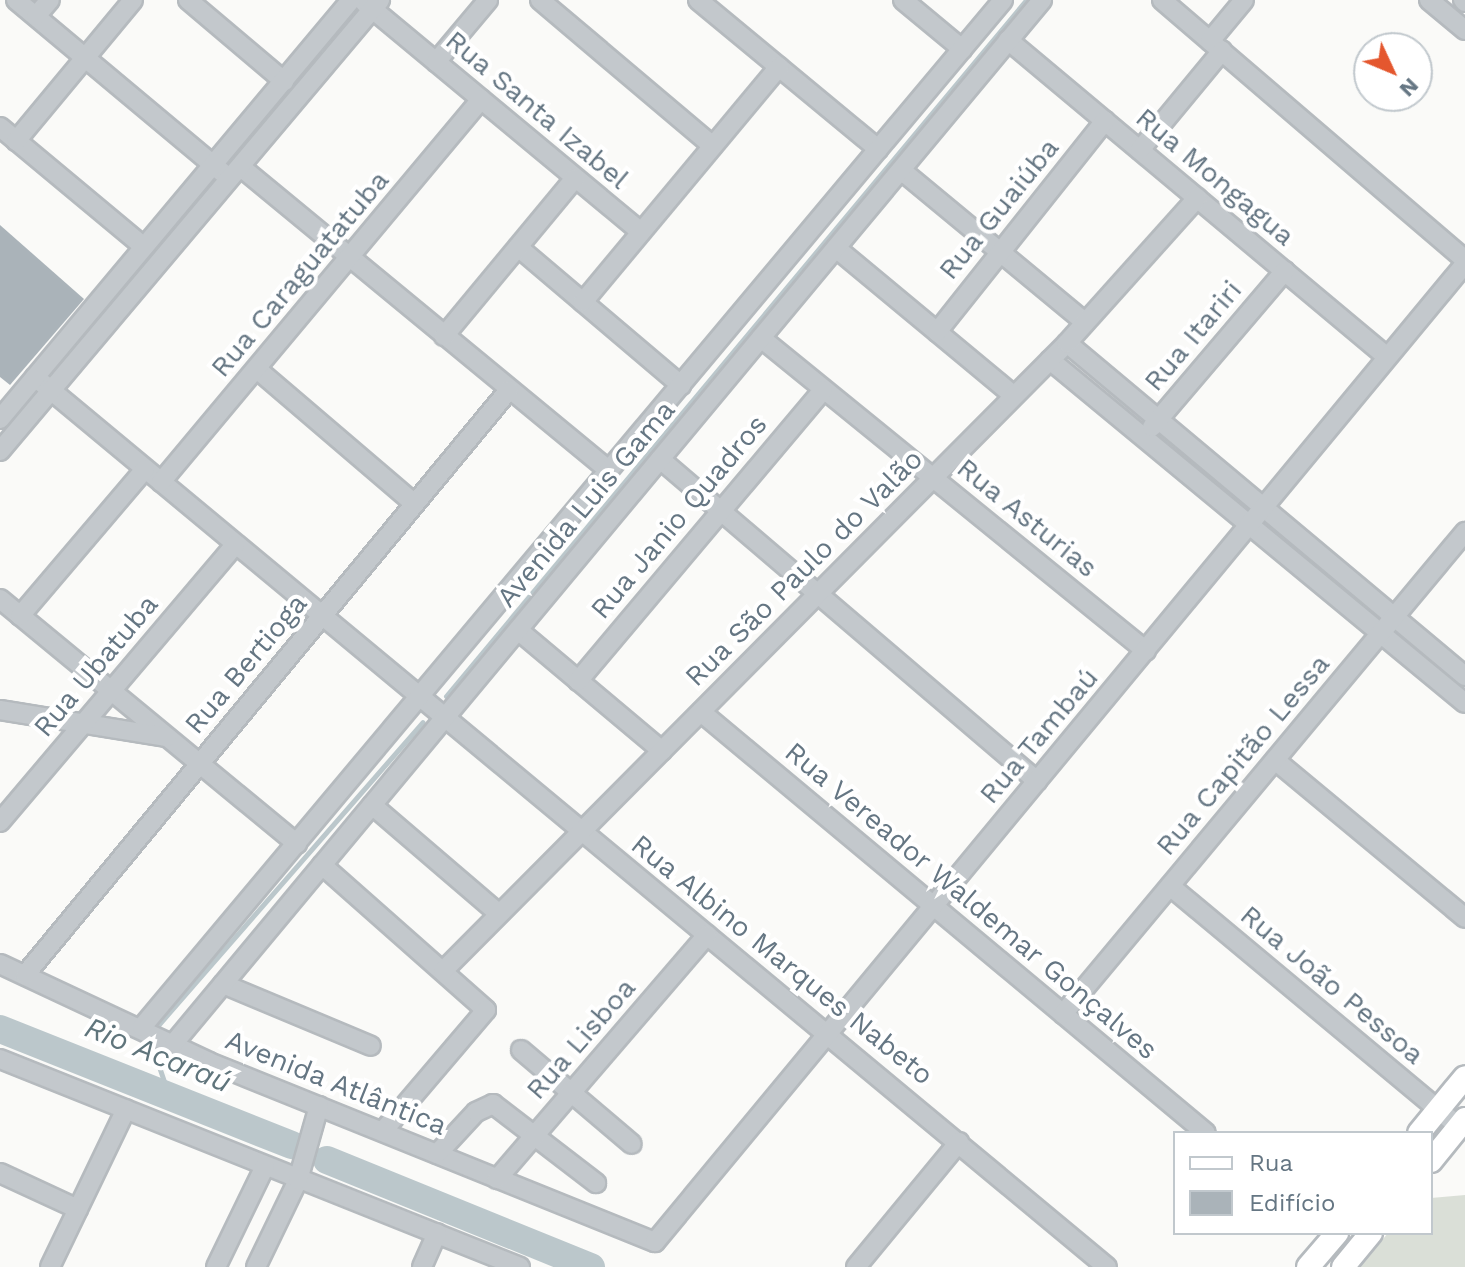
<!DOCTYPE html>
<html>
<head>
<meta charset="utf-8">
<style>
  body { margin:0 }
  #map { position:relative; width:1465px; height:1267px; overflow:hidden; background:#fafaf8; font-family:"Work Sans",sans-serif }
  div>[style] { position:absolute }
  [style*='--x'] { left:calc(var(--x)*1px); top:calc(var(--y)*1px); width:calc(var(--w)*1px); rotate:calc(var(--a)*1deg) }
  .green>* { inset:0; background:#dadfd7 }
  .stream>* { height:5px; margin:-2.5px; padding:0 2.5px; transform-origin:2.5px; border-radius:2.5px; background:#bbc7cb }
  .river>* { height:28px; margin:-14px; padding:0 14px; transform-origin:14px; border-radius:14px; background:#bbc7cb }
  .building>* { inset:0; background:#aab3b9 }
  .roads { filter:drop-shadow(2px 0 #b5babe) drop-shadow(-2px 0 #b5babe) drop-shadow(0 2px #b5babe) drop-shadow(0 -2px #b5babe) }
  .minor>* { height:18px; margin:-9px; padding:0 9px; transform-origin:9px; border-radius:9px; background:#c3c8cc }
  .major>* { height:22px; margin:-11px; padding:0 11px; transform-origin:11px; border-radius:11px; background:#fff }
  span { translate:-50% -50%; white-space:nowrap; text-align:center; line-height:1.15; -webkit-text-stroke:8px #fff; paint-order:stroke }
  .street-label { font-size:28px; color:#657683 }
  .water-label { font-size:30px; color:#60757c; font-style:italic }
  .legend { position:absolute; left:1173px; top:1131px; width:260px; height:104px; box-sizing:border-box; background:#fff; border:2px solid #c1c8cd; margin:0; padding:10px 14px; list-style:none; font-size:24px; color:#657683 }
  .legend li { display:flex; align-items:center; gap:16px; height:40px }
  .legend b { width:40px; border:2px solid #c1c8cd }
  .north { position:absolute; left:1353px; top:32px; width:80px; height:80px; box-sizing:border-box; background:#fff; border:2px solid #c1c8cd; border-radius:50%; rotate:134deg; font-size:22px; font-weight:700; line-height:32px; text-align:center; color:#657683 }
  .north::after { content:''; display:block; margin:auto; width:28px; height:36px; background:#e4572e; clip-path:polygon(50% 0,100% 100%,50% 72%,0 100%) }
</style>
</head>
<body>
<div id="map">
  <div class="green">
    <div style="clip-path:polygon(1465px 1195px,1465px 1267px,1360px 1267px,1388px 1233px,1431px 1233px,1431px 1198px)"></div>
  </div>
  <div class="stream">
    <div style="--x:446;--y:696;--w:906;--a:-50.19"></div>
    <div style="--x:153;--y:1031;--w:410;--a:-48.9"></div>
    <div style="--x:150;--y:1040;--w:62;--a:71.3"></div>
  </div>
  <div class="river">
    <div style="--x:0;--y:1029;--w:314;--a:21.7"></div>
    <div style="--x:327;--y:1160;--w:285;--a:22.1"></div>
  </div>
  <div class="building">
    <div style="clip-path:polygon(0 225px,84px 299px,10px 385px,0 377px)"></div>
  </div>
  <div class="roads">
    <div class="minor">
      <div style="--x:16;--y:0;--w:270;--a:39.9"></div>
      <div style="--x:188;--y:0;--w:126;--a:40.2"></div>
      <div style="--x:540;--y:0;--w:226;--a:40.2"></div>
      <div style="--x:698;--y:0;--w:234;--a:39.6"></div>
      <div style="--x:903;--y:0;--w:77;--a:39.7"></div>
      <div style="--x:1162;--y:0;--w:399;--a:40.6"></div>
      <div style="--x:1429;--y:0;--w:47;--a:39.8"></div>
      <div style="--x:1463;--y:0;--w:3;--a:45"></div>
      <div style="--x:364;--y:2;--w:360;--a:39.7"></div>
      <div style="--x:36;--y:16;--w:21;--a:-49"></div>
      <div style="--x:1008;--y:40;--w:493;--a:39.9"></div>
      <div style="--x:1210;--y:41;--w:53;--a:-50.3"></div>
      <div style="--x:436;--y:62;--w:81;--a:-50"></div>
      <div style="--x:0;--y:127;--w:187;--a:39.8"></div>
      <div style="--x:16;--y:141;--w:183;--a:-50.3"></div>
      <div style="--x:1140;--y:150;--w:129;--a:-50.4"></div>
      <div style="--x:242;--y:168;--w:476;--a:39.5"></div>
      <div style="--x:901;--y:170;--w:239;--a:39.6"></div>
      <div style="--x:518;--y:247;--w:214;--a:40.3"></div>
      <div style="--x:836;--y:248;--w:231;--a:39.7"></div>
      <div style="--x:583;--y:302;--w:306;--a:-50.2"></div>
      <div style="--x:937;--y:332;--w:270;--a:-51.5"></div>
      <div style="--x:444;--y:336;--w:205;--a:-50.3"></div>
      <div style="--x:761;--y:338;--w:496;--a:39.1"></div>
      <div style="--x:1067;--y:343;--w:519;--a:39.92"></div>
      <div style="--x:1050;--y:360;--w:538;--a:39.57"></div>
      <div style="--x:258;--y:370;--w:206;--a:40.5"></div>
      <div style="--x:35;--y:377;--w:1393;--a:39.7"></div>
      <div style="--x:0;--y:419;--w:547;--a:-50.05"></div>
      <div style="--x:1152;--y:427;--w:205;--a:-49.6"></div>
      <div style="--x:0;--y:451;--w:590;--a:-49.88"></div>
      <div style="--x:660;--y:459;--w:496;--a:40.5"></div>
      <div style="--x:161;--y:482;--w:499;--a:-50.1"></div>
      <div style="--x:0;--y:599;--w:385;--a:39.5"></div>
      <div style="--x:20;--y:616;--w:193;--a:-49.6"></div>
      <div style="--x:518;--y:630;--w:188;--a:40"></div>
      <div style="--x:578;--y:681;--w:380;--a:-49.9"></div>
      <div style="--x:0;--y:710;--w:169;--a:9.2"></div>
      <div style="--x:701;--y:712;--w:657;--a:39.82"></div>
      <div style="--x:1275;--y:760;--w:247;--a:39.7"></div>
      <div style="--x:372;--y:805;--w:167;--a:40.6"></div>
      <div style="--x:0;--y:822;--w:363;--a:-49.7"></div>
      <div style="--x:322;--y:865;--w:219;--a:41.5"></div>
      <div style="--x:486;--y:1010;--w:159;--a:130.4"></div>
      <div style="--x:1170;--y:886;--w:376;--a:39.8"></div>
      <div style="--x:0;--y:964;--w:231;--a:25.1"></div>
      <div style="--x:209;--y:1062;--w:481;--a:22"></div>
      <div style="--x:655;--y:1242;--w:1270;--a:-50.37"></div>
      <div style="--x:443;--y:971;--w:885;--a:-45.18"></div>
      <div style="--x:1067;--y:343;--w:195;--a:-48.1"></div>
      <div style="--x:25;--y:975;--w:759;--a:-50.4"></div>
      <div style="--x:223;--y:984;--w:160;--a:22.7"></div>
      <div style="--x:1063;--y:1014;--w:628;--a:-50.17"></div>
      <div style="--x:142;--y:1027;--w:1340;--a:-50.02"></div>
      <div style="--x:174;--y:1043;--w:1357;--a:-50.23"></div>
      <div style="--x:521;--y:1050;--w:145;--a:40.3"></div>
      <div style="--x:0;--y:1059;--w:560;--a:21.8"></div>
      <div style="--x:437;--y:1154;--w:57;--a:-47.1"></div>
      <div style="--x:476;--y:1112;--w:19;--a:-25"></div>
      <div style="--x:493;--y:1104;--w:130;--a:37.5"></div>
      <div style="--x:0;--y:1173;--w:86;--a:24.8"></div>
      <div style="--x:497;--y:1179;--w:322;--a:-49.3"></div>
      <div style="--x:50;--y:1267;--w:175;--a:-64.3"></div>
      <div style="--x:216;--y:1267;--w:112;--a:-64.1"></div>
      <div style="--x:256;--y:1267;--w:97;--a:-64.2"></div>
      <div style="--x:298;--y:1180;--w:77;--a:-74.2"></div>
      <div style="--x:422;--y:1267;--w:37;--a:-66"></div>
      <div style="--x:856;--y:1267;--w:162;--a:-50.5"></div>
    </div>
    <div class="major">
      <div style="--x:1419;--y:1133;--w:72;--a:-50.6"></div>
      <div style="--x:1431;--y:1161;--w:54;--a:-51"></div>
      <div style="--x:1308;--y:1267;--w:45;--a:-49.5"></div>
      <div style="--x:1343;--y:1267;--w:44;--a:-50.5"></div>
    </div>
  </div>
  <div class="street-label">
    <span style="left:537px;top:110px;rotate:40deg">Rua Santa Izabel</span>
    <span style="left:1215px;top:177px;rotate:40deg">Rua Mongagua</span>
    <span style="left:999px;top:209px;rotate:-51deg">Rua Guaiúba</span>
    <span style="left:300px;top:274px;rotate:-50deg">Rua Caraguatatuba</span>
    <span style="left:1193px;top:336px;rotate:-50deg">Rua Itariri</span>
    <span style="left:586px;top:504px;rotate:-50deg">Avenida Luis Gama</span>
    <span style="left:679px;top:517px;rotate:-50deg">Rua Janio Quadros</span>
    <span style="left:1027px;top:518px;rotate:39deg">Rua Asturias</span>
    <span style="left:804px;top:568px;rotate:-45deg">Rua São Paulo do Valão</span>
    <span style="left:246px;top:664px;rotate:-50deg">Rua Bertioga</span>
    <span style="left:96px;top:666px;rotate:-50deg">Rua Ubatuba</span>
    <span style="left:1039px;top:736px;rotate:-50deg">Rua Tambaú</span>
    <span style="left:1243px;top:755px;rotate:-50deg">Rua Capitão Lessa</span>
    <span style="left:971px;top:901px;rotate:40deg">Rua Vereador Waldemar Gonçalves</span>
    <span style="left:782px;top:960px;rotate:39deg">Rua Albino Marques Nabeto</span>
    <span style="left:1332px;top:985px;rotate:40deg">Rua João Pessoa</span>
    <span style="left:581px;top:1039px;rotate:-49deg">Rua Lisboa</span>
    <span style="left:336px;top:1083px;rotate:22deg">Avenida Atlântica</span>
  </div>
  <div class="water-label">
    <span style="left:158px;top:1055px;rotate:22deg">Rio Acaraú</span>
  </div>
  <ul class="legend">
  <li><b style="height:10px;background:#fff"></b>Rua</li>
  <li><b style="height:22px;background:#aab3b9"></b>Edifício</li>
  </ul>
  <div class="north">N</div>
</div>
</body>
</html>
